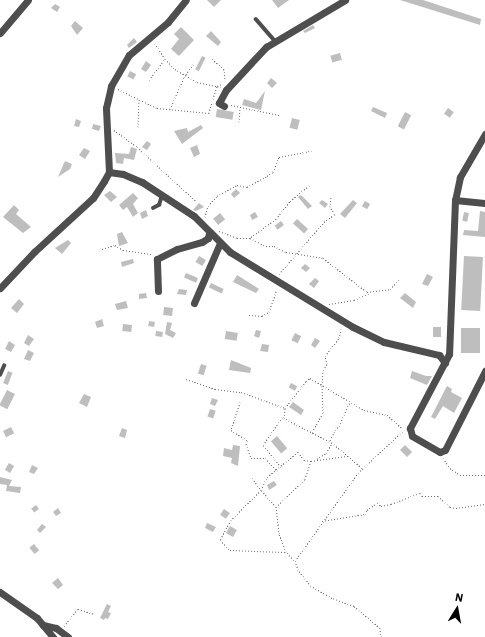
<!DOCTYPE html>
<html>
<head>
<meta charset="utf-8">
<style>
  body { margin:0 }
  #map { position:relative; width:485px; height:637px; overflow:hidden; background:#fff; font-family:"IBM Plex Sans",sans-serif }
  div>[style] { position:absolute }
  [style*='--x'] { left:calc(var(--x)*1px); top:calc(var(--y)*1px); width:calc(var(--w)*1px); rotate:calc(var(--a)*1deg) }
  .building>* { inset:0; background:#bebebe; transform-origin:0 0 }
  .path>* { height:1px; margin-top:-0.5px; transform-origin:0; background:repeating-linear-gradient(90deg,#707070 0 1px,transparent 0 3px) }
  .service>* { height:3.5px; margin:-1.75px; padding:0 1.75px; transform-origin:1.75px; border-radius:1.75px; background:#4e4e4e }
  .minor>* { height:7px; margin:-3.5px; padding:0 3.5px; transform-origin:3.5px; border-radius:3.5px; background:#4e4e4e }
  span { translate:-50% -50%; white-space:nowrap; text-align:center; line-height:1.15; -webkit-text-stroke:3px #fff; paint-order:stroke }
  .north { position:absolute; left:437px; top:589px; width:40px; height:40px; -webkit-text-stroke:3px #fff; paint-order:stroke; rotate:11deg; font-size:11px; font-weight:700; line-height:16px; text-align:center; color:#000 }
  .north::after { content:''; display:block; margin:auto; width:14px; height:18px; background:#000; clip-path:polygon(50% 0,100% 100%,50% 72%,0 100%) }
</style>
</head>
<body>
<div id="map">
  <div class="building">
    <div style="clip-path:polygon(207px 0,221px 0,214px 7px)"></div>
    <div style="clip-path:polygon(272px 0,289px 0,278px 8px)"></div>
    <div style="clip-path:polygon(400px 0,423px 0,481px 19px,480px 25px)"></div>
    <div style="clip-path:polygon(55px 4px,60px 7px,57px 12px,51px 8px)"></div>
    <div style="clip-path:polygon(75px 21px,83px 28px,77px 35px,71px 26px)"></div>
    <div style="clip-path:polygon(313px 25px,315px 28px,305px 33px,303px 31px)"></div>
    <div style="clip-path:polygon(181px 27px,194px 40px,179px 56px,171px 49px,179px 39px,174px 34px)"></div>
    <div style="clip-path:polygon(211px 31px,221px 42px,218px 46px,206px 36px)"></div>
    <div style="clip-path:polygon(134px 38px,137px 42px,129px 48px,127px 45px)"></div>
    <div style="left:340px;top:53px;width:7px;height:10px;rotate:74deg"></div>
    <div style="left:202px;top:56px;width:4px;height:15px;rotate:27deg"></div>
    <div style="clip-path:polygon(146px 61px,151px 65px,146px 72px,141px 69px)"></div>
    <div style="left:130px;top:71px;width:7px;height:6px;rotate:27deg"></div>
    <div style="clip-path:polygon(271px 78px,277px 83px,272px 88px,267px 83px)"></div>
    <div style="clip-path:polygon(265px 91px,261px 110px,242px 105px,244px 99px,256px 103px)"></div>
    <div style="clip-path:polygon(373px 107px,387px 113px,385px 118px,371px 111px)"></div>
    <div style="left:448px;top:108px;width:7px;height:7px;rotate:34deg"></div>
    <div style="left:217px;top:109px;width:17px;height:8px;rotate:10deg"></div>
    <div style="left:405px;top:112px;width:7px;height:16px;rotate:27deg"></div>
    <div style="left:292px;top:118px;width:8px;height:10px;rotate:14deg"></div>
    <div style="clip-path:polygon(76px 119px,81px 121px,79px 127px,74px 126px)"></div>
    <div style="clip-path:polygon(93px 124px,101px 126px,99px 131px,92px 129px)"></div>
    <div style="clip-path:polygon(201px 125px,203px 128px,182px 144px,174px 131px,187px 128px,188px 132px)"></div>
    <div style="clip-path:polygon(147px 141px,151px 144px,147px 150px,142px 147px)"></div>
    <div style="clip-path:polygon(197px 145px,200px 154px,194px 157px,190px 148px)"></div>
    <div style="clip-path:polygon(131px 147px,137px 149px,134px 160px,124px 158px,123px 164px,116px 163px,115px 153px,129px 154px)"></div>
    <div style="clip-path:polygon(84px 148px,90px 151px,85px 159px,79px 155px)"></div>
    <div style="clip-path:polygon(65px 161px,72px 164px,70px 169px,58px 177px)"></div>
    <div style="clip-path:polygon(236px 189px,240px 193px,234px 198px,231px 194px)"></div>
    <div style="clip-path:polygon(110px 191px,117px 197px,111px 202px,104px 195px)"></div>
    <div style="clip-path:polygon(133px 193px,138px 198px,133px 204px,138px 213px,133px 217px,127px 207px,123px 210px,119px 205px)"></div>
    <div style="clip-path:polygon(301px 195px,312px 206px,308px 209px,298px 197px)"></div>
    <div style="clip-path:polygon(322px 200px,328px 204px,325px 208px,319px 203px)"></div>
    <div style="clip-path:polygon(353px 200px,357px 203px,345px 218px,340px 214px)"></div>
    <div style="left:365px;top:201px;width:6px;height:6px;rotate:31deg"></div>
    <div style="clip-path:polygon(199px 203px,204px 207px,196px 211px,193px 210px)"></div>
    <div style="clip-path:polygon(14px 205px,19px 210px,16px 214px,31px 227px,23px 233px,3px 217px)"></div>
    <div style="clip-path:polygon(146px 210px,148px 216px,142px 219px,140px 213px)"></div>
    <div style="clip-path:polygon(480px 211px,485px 212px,485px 237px,463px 235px,464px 230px,478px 231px)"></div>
    <div style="clip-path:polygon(255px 212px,258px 217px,252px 220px,250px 215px)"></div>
    <div style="left:464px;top:212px;width:5px;height:9px;rotate:11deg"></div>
    <div style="left:220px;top:213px;width:8px;height:9px;rotate:50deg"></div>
    <div style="left:297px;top:219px;width:15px;height:6px;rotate:42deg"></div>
    <div style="left:281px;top:221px;width:5px;height:8px;rotate:53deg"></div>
    <div style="clip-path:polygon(122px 232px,128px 243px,119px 246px,117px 234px)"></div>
    <div style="clip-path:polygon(68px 240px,71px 243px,62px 254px,55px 248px)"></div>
    <div style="left:199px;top:256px;width:8px;height:7px;rotate:30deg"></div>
    <div style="left:464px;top:256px;width:19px;height:54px;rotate:3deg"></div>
    <div style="clip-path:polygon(133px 259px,134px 263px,122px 267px,121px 262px)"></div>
    <div style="clip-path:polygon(305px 264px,310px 268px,306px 272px,301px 268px)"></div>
    <div style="left:186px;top:273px;width:13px;height:5px;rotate:23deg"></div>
    <div style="clip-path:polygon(427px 274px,433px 277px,428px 286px,422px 284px)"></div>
    <div style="clip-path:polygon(237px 275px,259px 289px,256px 293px,233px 282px)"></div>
    <div style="clip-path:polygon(315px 278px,319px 281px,314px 288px,309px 284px)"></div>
    <div style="left:211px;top:283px;width:14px;height:5px;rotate:25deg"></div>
    <div style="clip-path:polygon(179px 289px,187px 290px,186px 295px,177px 294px)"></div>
    <div style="clip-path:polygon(146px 293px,147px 298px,139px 299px,139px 294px)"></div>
    <div style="clip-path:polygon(405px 293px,416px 302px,413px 308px,400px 298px)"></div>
    <div style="clip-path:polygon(19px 299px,24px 304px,17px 313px,11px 308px)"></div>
    <div style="clip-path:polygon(126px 301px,128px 308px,117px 310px,115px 304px)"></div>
    <div style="left:164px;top:307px;width:9px;height:8px;rotate:6deg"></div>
    <div style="clip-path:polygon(102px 319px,104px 326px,97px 328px,95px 322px)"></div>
    <div style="left:149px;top:321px;width:6px;height:5px;rotate:9deg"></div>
    <div style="clip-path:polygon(167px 322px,172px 323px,170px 330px,176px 333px,173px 338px,165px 334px)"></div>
    <div style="left:123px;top:324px;width:9px;height:7px;rotate:6deg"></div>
    <div style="left:433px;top:327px;width:8px;height:10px"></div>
    <div style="left:461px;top:328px;width:19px;height:25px"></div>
    <div style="clip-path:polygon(256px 330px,261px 331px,259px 338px,254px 336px)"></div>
    <div style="left:156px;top:331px;width:7px;height:5px;rotate:8deg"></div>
    <div style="left:226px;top:331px;width:12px;height:8px;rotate:9deg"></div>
    <div style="left:295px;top:333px;width:7px;height:8px;rotate:27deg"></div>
    <div style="clip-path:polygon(28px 335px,34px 339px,29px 346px,24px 343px)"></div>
    <div style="clip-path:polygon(315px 338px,320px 341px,315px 348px,311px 345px)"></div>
    <div style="clip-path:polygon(9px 341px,15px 345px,11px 352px,5px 349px)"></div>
    <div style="clip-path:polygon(262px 344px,269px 345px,268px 352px,260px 351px)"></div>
    <div style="clip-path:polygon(28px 350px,34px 353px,30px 361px,24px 359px)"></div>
    <div style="clip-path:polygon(231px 360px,251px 368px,250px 373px,229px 370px)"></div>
    <div style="left:201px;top:364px;width:6px;height:10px;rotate:18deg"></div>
    <div style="left:8px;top:371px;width:5px;height:13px;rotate:22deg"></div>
    <div style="clip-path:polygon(412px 371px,426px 376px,432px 376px,427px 385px,410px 378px)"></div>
    <div style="left:291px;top:383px;width:7px;height:5px;rotate:27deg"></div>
    <div style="clip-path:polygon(447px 386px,452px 389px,451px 392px,462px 398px,454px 413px,443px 406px,435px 419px,431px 417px)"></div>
    <div style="left:7px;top:390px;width:9px;height:17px;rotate:27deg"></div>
    <div style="clip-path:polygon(84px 394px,91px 397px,87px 407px,79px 403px)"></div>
    <div style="clip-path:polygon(212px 398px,218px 400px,215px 406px,210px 404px)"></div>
    <div style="clip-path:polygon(293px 402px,304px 410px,301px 415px,289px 407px)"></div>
    <div style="left:210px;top:409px;width:6px;height:8px;rotate:18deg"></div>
    <div style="left:11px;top:427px;width:7px;height:9px;rotate:63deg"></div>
    <div style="clip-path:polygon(122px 428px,127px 430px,125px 438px,119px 436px)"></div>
    <div style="left:277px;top:436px;width:16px;height:8px;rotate:50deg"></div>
    <div style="clip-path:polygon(233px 445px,240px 446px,238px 466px,231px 463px,232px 458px,223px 456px,224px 448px,232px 450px)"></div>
    <div style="left:405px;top:445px;width:10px;height:7px;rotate:45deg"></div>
    <div style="left:9px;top:463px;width:6px;height:8px;rotate:31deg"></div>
    <div style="clip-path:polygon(32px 465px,38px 468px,34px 474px,29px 472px)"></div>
    <div style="clip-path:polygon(0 477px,12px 480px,9px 486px,21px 487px,20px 493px,6px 491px,7px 485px,0 484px)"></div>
    <div style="clip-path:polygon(274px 481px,277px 485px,269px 490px,267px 485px)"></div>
    <div style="left:36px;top:505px;width:5px;height:6px;rotate:53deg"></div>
    <div style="clip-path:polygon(58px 508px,61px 513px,56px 516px,53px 512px)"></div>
    <div style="left:224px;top:509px;width:7px;height:7px;rotate:34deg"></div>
    <div style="clip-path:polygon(207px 523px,216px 527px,213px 532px,205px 528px)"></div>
    <div style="clip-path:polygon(42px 524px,46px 527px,40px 533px,37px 530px)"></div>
    <div style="left:230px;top:526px;width:8px;height:8px;rotate:30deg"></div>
    <div style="left:34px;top:544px;width:8px;height:6px;rotate:50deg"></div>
    <div style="clip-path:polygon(58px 578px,63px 585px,58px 589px,52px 583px)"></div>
    <div style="clip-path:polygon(107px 604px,111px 606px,108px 612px,111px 613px,108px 619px,105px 618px,104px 620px,100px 618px)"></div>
  </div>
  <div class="path">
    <div style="--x:165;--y:59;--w:14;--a:45"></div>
    <div style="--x:175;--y:69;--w:26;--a:31"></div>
    <div style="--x:197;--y:82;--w:24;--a:12"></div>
    <div style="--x:212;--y:59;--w:16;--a:40"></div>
    <div style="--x:224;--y:69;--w:11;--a:85"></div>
    <div style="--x:149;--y:80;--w:26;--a:-53"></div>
    <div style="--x:165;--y:59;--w:20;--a:-123"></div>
    <div style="--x:118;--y:89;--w:43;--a:26"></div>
    <div style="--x:157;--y:108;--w:52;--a:5.5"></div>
    <div style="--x:209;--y:113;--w:11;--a:-75"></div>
    <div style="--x:213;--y:99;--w:14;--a:-73"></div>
    <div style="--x:217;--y:86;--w:5;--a:-22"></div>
    <div style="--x:231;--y:105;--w:49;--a:11.8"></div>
    <div style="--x:170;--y:109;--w:35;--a:-66"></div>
    <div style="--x:184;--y:77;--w:17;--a:-54"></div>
    <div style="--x:239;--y:122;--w:15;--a:-86"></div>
    <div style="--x:138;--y:127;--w:27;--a:-88"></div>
    <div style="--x:114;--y:130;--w:29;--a:36"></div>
    <div style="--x:137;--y:147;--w:79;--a:42.4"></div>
    <div style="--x:205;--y:217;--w:11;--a:-75"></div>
    <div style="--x:208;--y:206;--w:13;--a:-48"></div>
    <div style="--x:217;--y:196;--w:23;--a:-29"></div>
    <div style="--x:237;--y:185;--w:10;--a:11"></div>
    <div style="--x:247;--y:187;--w:23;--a:-29"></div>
    <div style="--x:267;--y:176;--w:7;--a:-34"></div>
    <div style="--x:273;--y:172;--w:16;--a:-68"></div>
    <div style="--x:279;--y:157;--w:33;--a:-11"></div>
    <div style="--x:219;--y:231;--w:19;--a:21"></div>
    <div style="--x:237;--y:238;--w:13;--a:0"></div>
    <div style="--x:250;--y:238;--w:18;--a:27"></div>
    <div style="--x:266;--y:246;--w:8;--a:0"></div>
    <div style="--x:274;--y:246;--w:13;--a:27"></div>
    <div style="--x:286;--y:252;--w:37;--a:9"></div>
    <div style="--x:323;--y:258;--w:56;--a:37.7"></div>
    <div style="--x:367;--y:292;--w:23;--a:-7"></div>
    <div style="--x:390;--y:289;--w:13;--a:-45"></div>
    <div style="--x:251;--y:237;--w:31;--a:-36"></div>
    <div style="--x:276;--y:219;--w:23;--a:-52"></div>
    <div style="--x:290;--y:201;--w:26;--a:-39"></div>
    <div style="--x:102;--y:249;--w:14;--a:-17"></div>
    <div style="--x:115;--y:245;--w:9;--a:32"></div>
    <div style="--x:123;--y:250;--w:30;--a:8"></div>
    <div style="--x:279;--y:274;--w:69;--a:-49.1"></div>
    <div style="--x:324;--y:222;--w:14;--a:-36"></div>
    <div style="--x:335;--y:214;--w:9;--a:-126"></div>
    <div style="--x:330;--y:207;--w:11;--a:-85"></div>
    <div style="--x:329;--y:304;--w:25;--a:-9"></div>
    <div style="--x:354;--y:300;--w:17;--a:-24"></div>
    <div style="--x:249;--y:315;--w:13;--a:4"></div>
    <div style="--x:262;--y:316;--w:8;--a:-30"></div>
    <div style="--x:269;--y:312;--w:24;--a:-71"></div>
    <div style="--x:186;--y:379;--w:31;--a:19"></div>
    <div style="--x:215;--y:389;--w:26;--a:7"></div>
    <div style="--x:241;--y:392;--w:47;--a:20"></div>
    <div style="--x:240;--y:402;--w:29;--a:108"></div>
    <div style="--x:231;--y:430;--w:20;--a:33"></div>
    <div style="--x:248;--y:441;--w:4;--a:124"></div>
    <div style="--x:246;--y:444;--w:15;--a:70"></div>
    <div style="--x:251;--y:458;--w:14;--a:0"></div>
    <div style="--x:265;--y:458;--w:18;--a:47"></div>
    <div style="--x:312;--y:432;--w:22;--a:-60"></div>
    <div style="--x:323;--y:413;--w:28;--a:-92"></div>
    <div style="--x:322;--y:385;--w:15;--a:-86"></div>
    <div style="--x:323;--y:370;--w:7;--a:-56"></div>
    <div style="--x:327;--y:364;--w:8;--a:-104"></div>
    <div style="--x:325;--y:356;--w:23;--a:-52"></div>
    <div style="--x:339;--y:338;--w:9;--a:-77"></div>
    <div style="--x:443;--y:458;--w:12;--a:55"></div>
    <div style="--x:450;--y:468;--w:12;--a:35"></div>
    <div style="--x:460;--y:475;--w:25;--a:0"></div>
    <div style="--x:317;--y:459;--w:11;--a:-34"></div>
    <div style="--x:326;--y:453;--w:12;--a:-59"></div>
    <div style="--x:332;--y:443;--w:4;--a:-124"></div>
    <div style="--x:330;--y:440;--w:11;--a:-63"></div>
    <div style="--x:335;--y:430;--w:6;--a:-45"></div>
    <div style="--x:339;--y:426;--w:24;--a:-66"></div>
    <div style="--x:349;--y:404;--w:3;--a:-18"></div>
    <div style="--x:281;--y:467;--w:28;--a:-129"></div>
    <div style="--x:263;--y:445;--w:35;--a:-55"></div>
    <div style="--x:362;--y:468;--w:39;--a:-140"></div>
    <div style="--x:332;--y:443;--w:54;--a:-152.5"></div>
    <div style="--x:284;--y:418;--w:10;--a:-84"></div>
    <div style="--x:285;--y:408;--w:34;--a:-52"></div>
    <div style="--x:306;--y:381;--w:5;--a:-37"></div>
    <div style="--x:310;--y:378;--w:63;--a:30.7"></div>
    <div style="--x:364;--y:410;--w:24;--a:12"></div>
    <div style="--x:387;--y:415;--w:21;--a:41"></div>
    <div style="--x:252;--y:478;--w:15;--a:53"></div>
    <div style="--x:261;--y:490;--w:42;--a:135"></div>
    <div style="--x:231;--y:520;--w:23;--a:119"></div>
    <div style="--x:220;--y:540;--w:14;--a:45"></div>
    <div style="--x:230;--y:550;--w:55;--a:2.1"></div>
    <div style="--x:276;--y:507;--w:40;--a:-44"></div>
    <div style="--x:305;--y:479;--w:19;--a:-72"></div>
    <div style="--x:311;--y:461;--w:36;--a:-8"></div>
    <div style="--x:322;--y:521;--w:44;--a:-9.2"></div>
    <div style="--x:365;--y:514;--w:4;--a:-63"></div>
    <div style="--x:367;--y:510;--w:12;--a:-35"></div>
    <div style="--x:377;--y:503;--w:5;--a:37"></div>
    <div style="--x:381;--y:506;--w:10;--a:-11"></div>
    <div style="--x:391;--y:504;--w:31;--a:-21"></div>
    <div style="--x:420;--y:493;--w:4;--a:56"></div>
    <div style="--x:422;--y:496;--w:16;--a:0"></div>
    <div style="--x:438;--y:496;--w:16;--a:43"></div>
    <div style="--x:450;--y:507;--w:6;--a:9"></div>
    <div style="--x:456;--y:508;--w:29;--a:-8"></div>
    <div style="--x:294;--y:560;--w:11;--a:-135"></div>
    <div style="--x:286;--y:552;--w:19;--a:-111"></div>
    <div style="--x:279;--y:534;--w:27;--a:-96"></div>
    <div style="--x:276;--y:507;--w:23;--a:-131"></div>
    <div style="--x:261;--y:490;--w:14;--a:-65"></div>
    <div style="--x:267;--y:477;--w:40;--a:-39"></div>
    <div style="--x:298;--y:452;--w:10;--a:53"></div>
    <div style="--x:304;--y:460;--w:7;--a:8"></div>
    <div style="--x:64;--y:626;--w:22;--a:-51"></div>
    <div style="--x:78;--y:609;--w:17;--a:17"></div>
    <div style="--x:381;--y:637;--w:9;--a:-96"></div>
    <div style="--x:380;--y:628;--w:34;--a:-140"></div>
    <div style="--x:354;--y:606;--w:23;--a:-160"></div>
    <div style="--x:332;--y:598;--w:24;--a:-150"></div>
    <div style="--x:311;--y:586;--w:21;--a:-129"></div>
    <div style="--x:298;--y:570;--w:9;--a:-108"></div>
    <div style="--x:295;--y:561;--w:108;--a:-54.4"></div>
    <div style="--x:358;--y:473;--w:63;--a:-43.1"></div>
  </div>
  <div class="service">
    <div style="--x:256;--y:19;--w:29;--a:49"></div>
    <div style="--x:153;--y:208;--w:7;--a:-27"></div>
    <div style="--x:159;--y:205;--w:9;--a:-72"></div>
    <div style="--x:0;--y:375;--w:10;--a:-66"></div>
  </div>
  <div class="minor">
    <div style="--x:0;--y:33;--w:43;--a:-49.7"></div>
    <div style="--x:224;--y:106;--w:6;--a:-149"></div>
    <div style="--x:219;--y:103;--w:15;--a:-62"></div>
    <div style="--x:226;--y:90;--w:59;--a:-47.1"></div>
    <div style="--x:266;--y:47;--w:92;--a:-30.7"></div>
    <div style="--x:485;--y:134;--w:50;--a:120.2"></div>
    <div style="--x:460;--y:177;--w:24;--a:102"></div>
    <div style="--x:455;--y:200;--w:154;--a:92.2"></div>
    <div style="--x:449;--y:354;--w:84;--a:117.8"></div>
    <div style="--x:410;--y:428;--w:8;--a:76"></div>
    <div style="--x:412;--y:436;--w:32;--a:30"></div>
    <div style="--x:440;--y:452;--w:5;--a:-22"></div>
    <div style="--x:445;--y:450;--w:89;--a:-63.1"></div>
    <div style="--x:109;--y:172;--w:14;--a:8"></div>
    <div style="--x:123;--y:174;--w:21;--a:23"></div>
    <div style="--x:142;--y:182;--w:62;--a:33.2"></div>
    <div style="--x:194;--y:216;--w:51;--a:45"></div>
    <div style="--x:230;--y:252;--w:144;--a:31.4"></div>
    <div style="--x:353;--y:327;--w:34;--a:26"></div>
    <div style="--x:384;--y:342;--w:57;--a:13.3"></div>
    <div style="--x:439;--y:355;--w:10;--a:53"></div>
    <div style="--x:455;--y:200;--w:30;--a:6"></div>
    <div style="--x:0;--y:288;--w:50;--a:-46.6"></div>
    <div style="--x:34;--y:252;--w:80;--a:-42.5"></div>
    <div style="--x:93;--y:198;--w:20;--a:-57"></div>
    <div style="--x:104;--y:181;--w:10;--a:-61"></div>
    <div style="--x:109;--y:172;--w:64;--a:-92.7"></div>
    <div style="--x:106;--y:108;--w:23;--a:-77"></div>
    <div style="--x:111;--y:86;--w:36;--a:-60"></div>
    <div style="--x:129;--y:55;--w:51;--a:-40.2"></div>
    <div style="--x:168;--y:22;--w:28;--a:-51"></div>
    <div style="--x:158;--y:291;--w:32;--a:-92"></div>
    <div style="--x:157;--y:259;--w:22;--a:-27"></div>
    <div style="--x:177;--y:249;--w:26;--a:-16"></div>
    <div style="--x:202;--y:242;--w:7;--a:-34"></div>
    <div style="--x:208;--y:238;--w:5;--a:-79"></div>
    <div style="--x:194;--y:303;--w:65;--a:-66.6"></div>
    <div style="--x:0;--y:592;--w:45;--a:35.1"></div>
    <div style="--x:37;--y:618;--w:25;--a:50"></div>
    <div style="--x:43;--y:625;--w:13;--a:13"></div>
    <div style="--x:56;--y:628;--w:15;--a:37"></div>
  </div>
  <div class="north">N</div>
</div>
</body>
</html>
